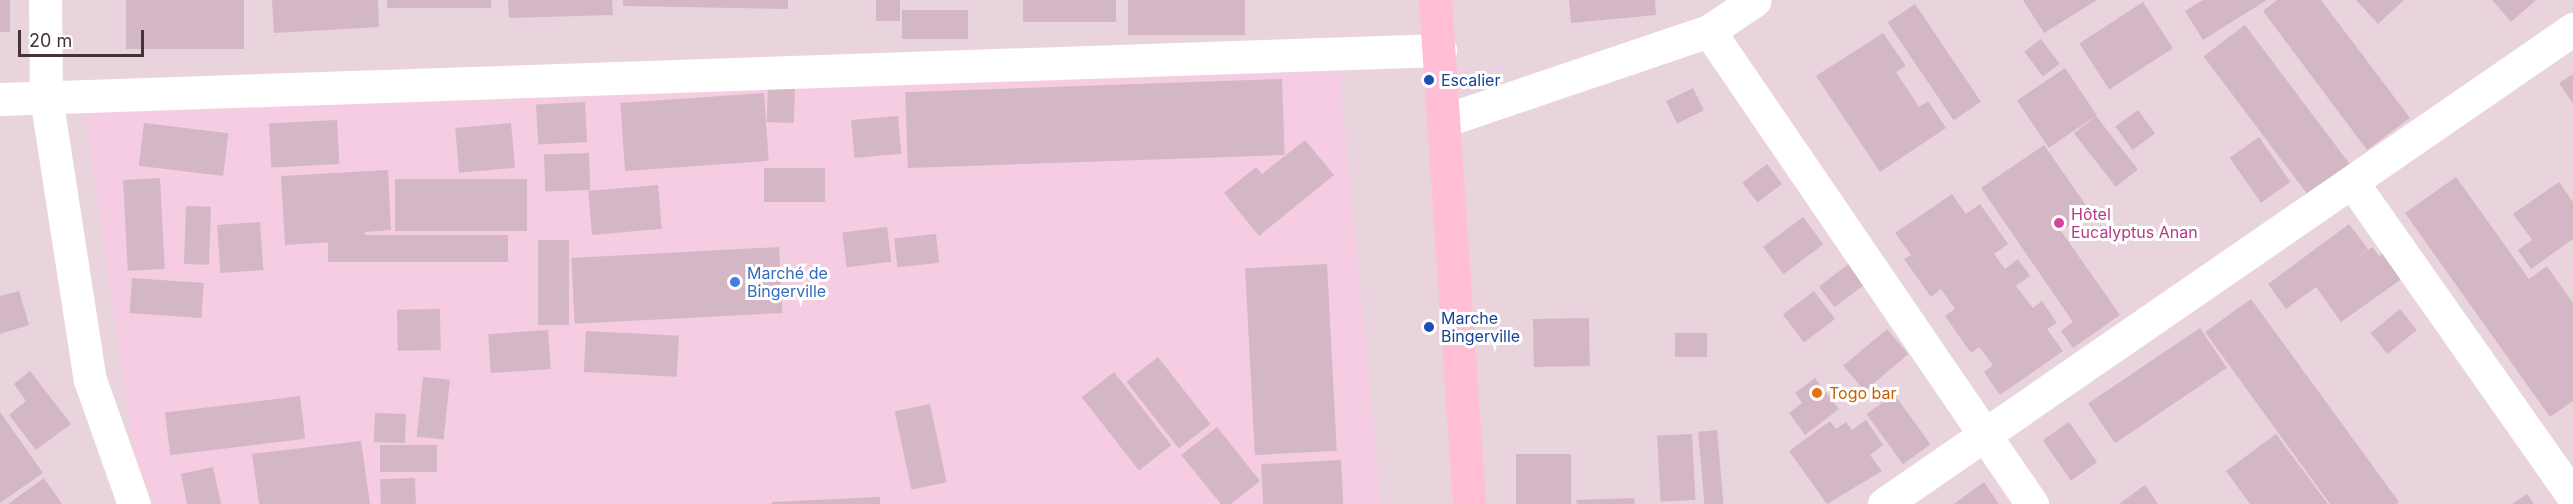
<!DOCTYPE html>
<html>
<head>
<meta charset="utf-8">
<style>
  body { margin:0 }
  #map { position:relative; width:2573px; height:504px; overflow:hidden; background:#f1e2e8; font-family:Inter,sans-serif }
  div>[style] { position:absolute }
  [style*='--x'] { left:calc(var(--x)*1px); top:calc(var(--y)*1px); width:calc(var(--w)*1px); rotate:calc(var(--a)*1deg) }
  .residential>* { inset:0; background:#e9d4dd; transform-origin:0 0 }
  .commercial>* { inset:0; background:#f5cce1 }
  .building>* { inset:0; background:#d3b7c5; transform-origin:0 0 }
  .minor>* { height:33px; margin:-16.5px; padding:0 16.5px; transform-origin:16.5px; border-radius:16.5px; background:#fff }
  .secondary>* { height:33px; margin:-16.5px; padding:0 16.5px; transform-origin:16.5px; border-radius:16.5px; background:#ffbed5 }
  .dots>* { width:16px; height:16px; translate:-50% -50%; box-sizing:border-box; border:3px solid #fff; border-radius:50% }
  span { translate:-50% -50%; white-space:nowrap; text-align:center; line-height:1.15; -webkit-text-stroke:6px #fff; paint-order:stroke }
  .transit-label { font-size:16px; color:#164399 }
  .left { translate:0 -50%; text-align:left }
  .hotel-label { font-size:16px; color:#b23c85 }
  .shop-label { font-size:16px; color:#366cbe }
  .food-label { font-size:16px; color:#c56008 }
  .scale { position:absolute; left:18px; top:30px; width:126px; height:27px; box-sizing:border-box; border:3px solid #43333b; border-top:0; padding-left:8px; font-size:18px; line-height:21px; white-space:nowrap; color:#43333b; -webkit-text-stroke:4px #fff; paint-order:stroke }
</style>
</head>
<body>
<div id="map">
  <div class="residential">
    <div style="left:0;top:0;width:2573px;height:504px"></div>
  </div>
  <div class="commercial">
    <div style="clip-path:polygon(1339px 72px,1381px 504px,156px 504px,135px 458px,84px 106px)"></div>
  </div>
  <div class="building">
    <div style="left:0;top:0;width:10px;height:32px"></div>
    <div style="left:126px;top:0;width:118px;height:49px"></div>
    <div style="clip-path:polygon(272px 0,378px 0,379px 27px,274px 33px)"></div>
    <div style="left:387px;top:0;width:104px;height:8px"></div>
    <div style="clip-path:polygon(508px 0,612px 0,613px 15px,509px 18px)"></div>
    <div style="clip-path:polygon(623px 0,788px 0,788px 9px,623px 6px)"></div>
    <div style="left:876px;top:0;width:24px;height:21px"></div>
    <div style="left:1023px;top:0;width:93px;height:22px"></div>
    <div style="left:1128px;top:0;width:117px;height:35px"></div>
    <div style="clip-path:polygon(1569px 0,1655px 0,1656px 15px,1571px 23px)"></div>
    <div style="clip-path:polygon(2023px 0,2097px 0,2044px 33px)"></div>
    <div style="clip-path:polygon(2203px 0,2267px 0,2203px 40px,2185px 11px)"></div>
    <div style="clip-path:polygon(2277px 0,2321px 0,2410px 118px,2367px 150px,2263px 11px)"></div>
    <div style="clip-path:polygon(2356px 0,2404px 0,2378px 24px)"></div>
    <div style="clip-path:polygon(2492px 0,2536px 0,2511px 22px)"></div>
    <div style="left:2143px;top:2px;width:55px;height:76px;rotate:57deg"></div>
    <div style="left:1915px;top:4px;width:118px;height:33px;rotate:56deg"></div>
    <div style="left:968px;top:10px;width:29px;height:66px;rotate:90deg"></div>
    <div style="left:2245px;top:25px;width:174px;height:52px;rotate:53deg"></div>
    <div style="clip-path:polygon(1883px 33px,1906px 66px,1896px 72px,1919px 107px,1928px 101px,1946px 128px,1880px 172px,1816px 76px)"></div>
    <div style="left:2041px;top:39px;width:31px;height:21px;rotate:53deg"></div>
    <div style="left:2065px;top:68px;width:57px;height:58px;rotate:56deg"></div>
    <div style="clip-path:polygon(2573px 74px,2573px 104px,2559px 83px)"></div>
    <div style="left:1282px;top:79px;width:76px;height:377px;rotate:88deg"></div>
    <div style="left:768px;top:85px;width:27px;height:37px;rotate:2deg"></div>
    <div style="left:1693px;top:88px;width:25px;height:30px;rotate:64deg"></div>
    <div style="left:764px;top:93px;width:68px;height:144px;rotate:86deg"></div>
    <div style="left:585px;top:102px;width:40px;height:49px;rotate:87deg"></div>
    <div style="left:2138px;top:110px;width:29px;height:28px;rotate:54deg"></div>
    <div style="left:898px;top:116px;width:38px;height:47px;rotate:85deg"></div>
    <div style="left:2096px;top:116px;width:68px;height:28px;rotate:52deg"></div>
    <div style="left:337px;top:120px;width:44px;height:68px;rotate:87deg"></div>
    <div style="left:144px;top:123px;width:85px;height:43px;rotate:7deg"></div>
    <div style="left:511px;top:123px;width:45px;height:56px;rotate:85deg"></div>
    <div style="left:2259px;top:137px;width:55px;height:36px;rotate:55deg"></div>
    <div style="clip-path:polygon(1305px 140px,1334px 175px,1259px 236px,1224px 193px,1256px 167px,1262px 174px)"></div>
    <div style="clip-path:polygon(2044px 145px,2090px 211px,2061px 231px,2120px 315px,2073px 348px,2061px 331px,2073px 322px,1981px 188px)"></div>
    <div style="left:589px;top:153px;width:37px;height:45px;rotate:88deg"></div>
    <div style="left:1767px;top:164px;width:25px;height:31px;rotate:53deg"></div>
    <div style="left:764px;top:168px;width:61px;height:34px"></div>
    <div style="clip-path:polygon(388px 170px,391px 230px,365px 232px,365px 240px,285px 245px,281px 176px)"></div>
    <div style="clip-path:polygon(2456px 177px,2529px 279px,2547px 266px,2573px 303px,2573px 401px,2550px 417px,2405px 213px)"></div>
    <div style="left:160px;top:178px;width:91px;height:37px;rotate:87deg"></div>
    <div style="left:395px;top:179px;width:132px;height:52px"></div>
    <div style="clip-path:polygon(2559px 182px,2573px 202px,2573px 239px,2531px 269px,2518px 250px,2532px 240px,2513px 214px)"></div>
    <div style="left:658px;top:185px;width:44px;height:70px;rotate:85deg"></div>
    <div style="clip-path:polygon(1952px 194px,1966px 214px,1980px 204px,2008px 244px,1994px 254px,2005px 269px,2018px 259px,2030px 276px,2016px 286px,2033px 308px,2042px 301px,2057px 323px,2047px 329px,2063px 351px,2000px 395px,1984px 372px,1993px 365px,1979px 347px,1971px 353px,1945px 316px,1955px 309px,1941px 289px,1931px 297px,1904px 259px,1911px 255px,1895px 233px)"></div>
    <div style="left:186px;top:206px;width:25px;height:58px;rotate:2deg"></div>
    <div style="left:1803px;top:217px;width:34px;height:50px;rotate:53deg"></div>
    <div style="left:260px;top:222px;width:48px;height:43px;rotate:86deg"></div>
    <div style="clip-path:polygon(2349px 224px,2368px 249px,2350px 263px,2372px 247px,2379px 256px,2385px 252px,2403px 278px,2341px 322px,2316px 287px,2286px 309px,2268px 284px)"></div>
    <div style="left:887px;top:227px;width:35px;height:45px;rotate:83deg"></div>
    <div style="left:936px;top:234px;width:29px;height:42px;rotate:84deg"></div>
    <div style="left:508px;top:235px;width:27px;height:180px;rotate:90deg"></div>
    <div style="left:569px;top:240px;width:85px;height:31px;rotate:90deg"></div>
    <div style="left:779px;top:247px;width:66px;height:208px;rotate:87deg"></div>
    <div style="left:1850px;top:263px;width:26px;height:39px;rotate:53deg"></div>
    <div style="left:1327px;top:264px;width:187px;height:82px;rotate:87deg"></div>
    <div style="left:132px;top:278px;width:72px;height:35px;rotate:4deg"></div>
    <div style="clip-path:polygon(19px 291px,29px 325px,0 334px,0 296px)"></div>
    <div style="left:1814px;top:291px;width:35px;height:39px;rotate:53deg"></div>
    <div style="clip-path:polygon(2251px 299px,2399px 502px,2396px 504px,2330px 504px,2205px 332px)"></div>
    <div style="left:440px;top:309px;width:41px;height:43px;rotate:89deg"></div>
    <div style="left:2400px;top:309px;width:27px;height:38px;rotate:51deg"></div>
    <div style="left:1589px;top:318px;width:48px;height:56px;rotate:89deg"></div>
    <div style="left:2200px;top:328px;width:48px;height:135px;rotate:56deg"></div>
    <div style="left:1887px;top:329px;width:33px;height:57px;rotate:50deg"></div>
    <div style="left:548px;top:330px;width:39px;height:60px;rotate:86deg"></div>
    <div style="left:586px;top:331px;width:93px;height:41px;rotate:3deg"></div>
    <div style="left:1707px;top:333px;width:24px;height:32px;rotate:90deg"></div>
    <div style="left:1158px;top:357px;width:85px;height:40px;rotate:52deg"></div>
    <div style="clip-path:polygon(30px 371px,71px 424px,36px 450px,9px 415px,26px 401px,14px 384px)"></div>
    <div style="left:1114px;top:372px;width:93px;height:41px;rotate:52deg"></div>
    <div style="left:423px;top:377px;width:27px;height:60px;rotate:6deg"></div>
    <div style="clip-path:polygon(1815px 378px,1839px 409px,1805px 435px,1789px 413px,1802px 403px,1795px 393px)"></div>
    <div style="left:1894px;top:394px;width:62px;height:34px;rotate:54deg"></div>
    <div style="left:300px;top:396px;width:43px;height:136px;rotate:83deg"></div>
    <div style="left:930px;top:404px;width:80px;height:36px;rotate:78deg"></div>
    <div style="clip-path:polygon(0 412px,43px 473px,0 503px)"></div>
    <div style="left:375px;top:413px;width:31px;height:29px;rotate:2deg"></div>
    <div style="clip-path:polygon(1866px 420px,1883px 445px,1870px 455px,1882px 471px,1827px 504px,1789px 451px,1830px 421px,1836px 429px,1846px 422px,1852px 430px)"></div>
    <div style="left:2069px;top:422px;width:49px;height:32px;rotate:55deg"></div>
    <div style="clip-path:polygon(1217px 427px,1260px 481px,1231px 504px,1221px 504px,1181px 455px)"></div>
    <div style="left:1717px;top:430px;width:74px;height:19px;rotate:85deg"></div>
    <div style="left:1692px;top:434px;width:66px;height:35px;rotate:87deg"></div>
    <div style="clip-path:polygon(2276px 434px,2328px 504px,2250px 504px,2226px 471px)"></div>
    <div style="clip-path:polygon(361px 441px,370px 504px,259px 504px,252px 454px)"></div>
    <div style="left:380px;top:445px;width:57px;height:27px"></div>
    <div style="left:1516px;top:454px;width:55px;height:50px"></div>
    <div style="left:1341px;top:460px;width:44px;height:80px;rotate:87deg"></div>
    <div style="clip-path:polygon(213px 467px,221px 504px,187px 504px,181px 474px)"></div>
    <div style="clip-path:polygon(44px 478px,62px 504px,8px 504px)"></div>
    <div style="left:415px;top:478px;width:26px;height:35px;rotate:88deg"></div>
    <div style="clip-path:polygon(1984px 482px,1999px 504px,1954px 504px)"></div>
    <div style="clip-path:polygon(2145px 485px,2158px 504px,2119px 504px)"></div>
    <div style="clip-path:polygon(2527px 494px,2534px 504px,2512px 504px)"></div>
    <div style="clip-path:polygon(880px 497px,880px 504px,772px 504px,772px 502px)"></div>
    <div style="clip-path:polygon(1634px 498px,1635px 504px,1577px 504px,1576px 500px)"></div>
  </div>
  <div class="minor">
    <div style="--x:45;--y:0;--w:97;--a:89.4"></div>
    <div style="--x:46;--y:97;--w:286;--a:81.2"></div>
    <div style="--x:90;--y:380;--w:132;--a:70.5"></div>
    <div style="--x:1709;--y:31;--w:573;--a:55.67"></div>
    <div style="--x:0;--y:99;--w:1441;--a:-1.95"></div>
    <div style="--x:1446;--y:120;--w:278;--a:-18.7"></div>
    <div style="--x:1709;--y:31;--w:55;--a:-34"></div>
    <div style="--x:2352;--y:182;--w:384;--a:54.9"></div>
    <div style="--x:1884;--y:504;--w:837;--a:-34.58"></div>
  </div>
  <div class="secondary">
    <div style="--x:1435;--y:0;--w:505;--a:86.14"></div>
  </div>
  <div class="dots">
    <div style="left:1429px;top:80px;background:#1a4fb4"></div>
    <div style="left:2059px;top:223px;background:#d1479c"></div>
    <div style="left:735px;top:282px;background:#3f7fe0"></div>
    <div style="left:1429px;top:327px;background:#1a4fb4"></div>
    <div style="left:1817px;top:393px;background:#e8710a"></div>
  </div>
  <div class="transit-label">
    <span class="left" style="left:1441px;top:80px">Escalier</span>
    <span class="left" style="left:1441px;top:327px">Marche<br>Bingerville</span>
  </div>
  <div class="hotel-label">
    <span class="left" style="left:2071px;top:223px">Hôtel<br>Eucalyptus Anan</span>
  </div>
  <div class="shop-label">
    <span class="left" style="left:747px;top:282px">Marché de<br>Bingerville</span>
  </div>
  <div class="food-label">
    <span class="left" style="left:1829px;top:393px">Togo bar</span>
  </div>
  <div class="scale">20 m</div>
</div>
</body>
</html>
